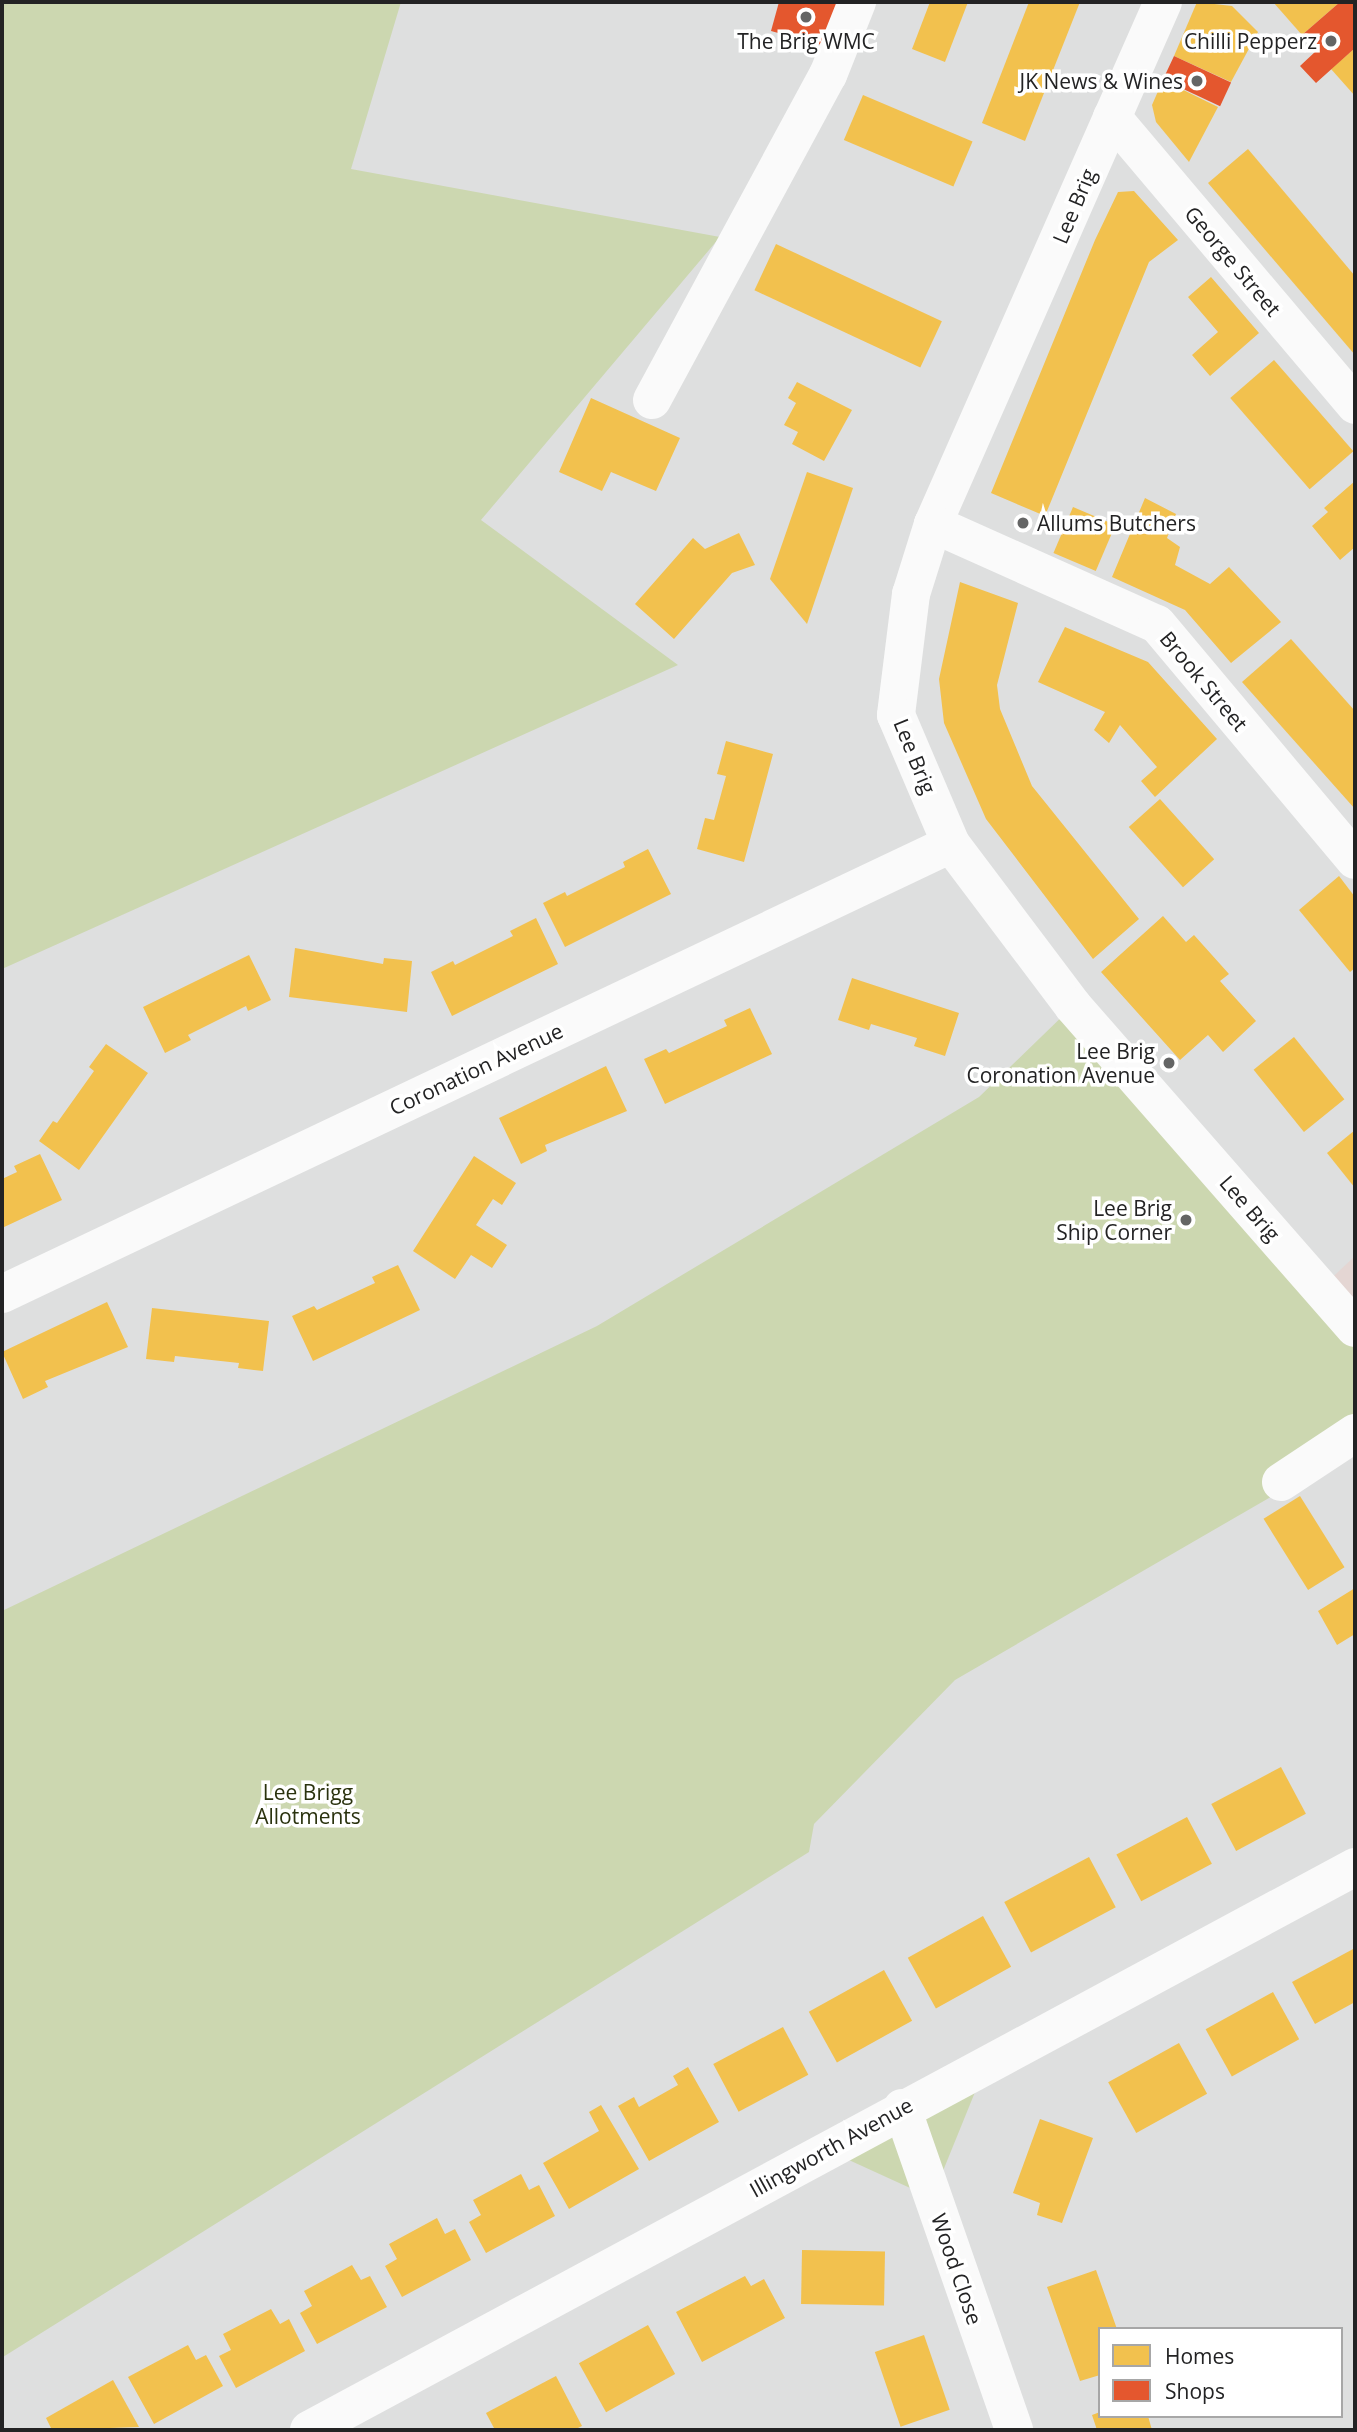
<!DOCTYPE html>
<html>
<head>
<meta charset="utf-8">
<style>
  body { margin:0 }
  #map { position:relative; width:1357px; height:2432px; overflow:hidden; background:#dedfdf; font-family:"Open Sans",sans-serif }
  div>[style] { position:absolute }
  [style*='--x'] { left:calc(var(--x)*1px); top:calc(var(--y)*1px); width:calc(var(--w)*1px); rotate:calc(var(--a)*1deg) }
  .education>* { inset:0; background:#e4d6d3 }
  .green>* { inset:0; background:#ccd7b0 }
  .homes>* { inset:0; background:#f2c14e; transform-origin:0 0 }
  .shops>* { inset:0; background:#e4572e; transform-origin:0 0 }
  .minor>* { height:38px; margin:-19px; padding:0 19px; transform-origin:19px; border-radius:19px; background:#fafafa }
  .dots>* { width:19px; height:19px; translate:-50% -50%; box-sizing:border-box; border:4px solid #fff; border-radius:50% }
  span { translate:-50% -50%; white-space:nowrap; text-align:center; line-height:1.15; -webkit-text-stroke:7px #fff; paint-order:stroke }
  .poi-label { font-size:21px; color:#232324 }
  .right { translate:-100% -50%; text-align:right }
  .left { translate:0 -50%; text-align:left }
  .street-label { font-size:21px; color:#232324 }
  .park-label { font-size:21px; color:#2a320e }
  .frame { position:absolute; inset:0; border:4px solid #232324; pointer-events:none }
  .legend { position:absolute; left:1098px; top:2327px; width:245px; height:91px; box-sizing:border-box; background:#fff; border:2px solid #a7a7a7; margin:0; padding:9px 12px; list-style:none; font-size:21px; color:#232324 }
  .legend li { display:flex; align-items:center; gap:14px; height:35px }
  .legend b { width:35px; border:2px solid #a7a7a7 }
</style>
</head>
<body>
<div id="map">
  <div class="education">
    <div style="clip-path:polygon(1355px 1256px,1355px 1328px,1321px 1288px)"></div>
  </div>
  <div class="green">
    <div style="clip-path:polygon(2px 2px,401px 2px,351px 169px,720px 237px,481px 520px,678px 665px,2px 969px)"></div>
    <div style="clip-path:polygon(1073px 1006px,1355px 1328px,1355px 1448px,955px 1680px,814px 1824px,809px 1852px,3px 2357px,2px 1611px,597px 1326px,979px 1097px)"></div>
    <div style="clip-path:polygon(986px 2065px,932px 2198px,827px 2150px)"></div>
  </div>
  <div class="homes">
    <div style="clip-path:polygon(930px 2px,968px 2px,945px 62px,912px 49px)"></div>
    <div style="clip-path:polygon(1029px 2px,1080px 2px,1025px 141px,982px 123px)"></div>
    <div style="clip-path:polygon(1197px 2px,1232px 6px,1258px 32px,1231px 82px,1174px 56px)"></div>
    <div style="clip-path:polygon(1273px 2px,1340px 2px,1302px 35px)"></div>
    <div style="clip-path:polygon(1355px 48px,1355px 96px,1331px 69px)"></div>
    <div style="clip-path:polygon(1163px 80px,1218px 107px,1189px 162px,1156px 122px,1152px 105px)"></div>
    <div style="left:863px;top:95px;width:119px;height:49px;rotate:23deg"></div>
    <div style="clip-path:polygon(1248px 149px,1355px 276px,1355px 355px,1208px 183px)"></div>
    <div style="clip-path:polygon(1134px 191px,1178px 240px,1149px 262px,1045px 516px,991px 493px,1095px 240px,1118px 192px)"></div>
    <div style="left:776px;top:244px;width:183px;height:51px;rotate:25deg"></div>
    <div style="clip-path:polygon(1211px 277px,1259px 333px,1210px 376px,1192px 355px,1218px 332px,1188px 297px)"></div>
    <div style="left:1274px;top:360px;width:121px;height:58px;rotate:49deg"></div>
    <div style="clip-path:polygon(797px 382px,852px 410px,824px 461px,792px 444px,798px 432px,784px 425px,796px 403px,788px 398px)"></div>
    <div style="clip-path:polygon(591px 398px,680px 438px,656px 491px,611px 472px,602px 491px,559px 472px)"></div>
    <div style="clip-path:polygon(807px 472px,853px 488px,807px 624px,770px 579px)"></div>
    <div style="clip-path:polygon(1355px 481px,1355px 547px,1340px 560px,1312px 526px,1328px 512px,1324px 508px)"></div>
    <div style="clip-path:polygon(1145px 498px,1176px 514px,1167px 538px,1180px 547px,1175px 565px,1210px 584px,1229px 567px,1281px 622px,1231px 663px,1185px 610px,1112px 577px)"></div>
    <div style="left:1073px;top:507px;width:46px;height:50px;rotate:23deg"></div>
    <div style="clip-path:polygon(739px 533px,755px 565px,732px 573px,674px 639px,635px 604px,693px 538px,705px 549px)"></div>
    <div style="clip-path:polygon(960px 582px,1018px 603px,997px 685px,1000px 709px,1032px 786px,1139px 919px,1093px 959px,986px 819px,944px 723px,939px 679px)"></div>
    <div style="clip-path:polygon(1065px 627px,1148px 662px,1217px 739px,1155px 797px,1141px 781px,1157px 767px,1120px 725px,1109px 743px,1094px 730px,1105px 712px,1038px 682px)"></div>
    <div style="clip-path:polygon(1291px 639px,1355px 711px,1355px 809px,1242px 682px)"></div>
    <div style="clip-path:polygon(726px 741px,773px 754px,744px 862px,697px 849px,705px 818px,714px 820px,726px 776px,717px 774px)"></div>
    <div style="left:1160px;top:799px;width:81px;height:42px;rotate:48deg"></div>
    <div style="clip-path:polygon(648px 849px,671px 894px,565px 947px,543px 903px,565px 892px,567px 896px,625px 867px,623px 862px)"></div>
    <div style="clip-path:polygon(1339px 876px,1355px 897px,1355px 968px,1350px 972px,1299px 910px)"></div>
    <div style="clip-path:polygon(1163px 916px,1186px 942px,1194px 935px,1229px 974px,1220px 981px,1256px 1021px,1223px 1052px,1208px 1035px,1180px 1060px,1101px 972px)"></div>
    <div style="clip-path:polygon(536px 918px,558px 964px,452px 1016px,431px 972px,453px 961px,455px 965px,513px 936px,510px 931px)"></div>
    <div style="clip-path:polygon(295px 948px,383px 964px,384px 958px,412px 961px,407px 1012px,289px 997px)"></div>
    <div style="clip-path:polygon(249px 955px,271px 1000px,248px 1011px,246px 1006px,188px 1035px,191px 1040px,165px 1053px,143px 1007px)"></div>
    <div style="clip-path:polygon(852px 978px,959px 1013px,945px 1056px,914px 1046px,917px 1038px,871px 1024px,869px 1030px,838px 1020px)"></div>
    <div style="clip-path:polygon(750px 1008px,772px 1054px,665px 1104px,644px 1059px,666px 1049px,669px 1053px,727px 1026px,724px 1020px)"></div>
    <div style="left:1294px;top:1037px;width:80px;height:52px;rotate:51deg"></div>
    <div style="clip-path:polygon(106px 1044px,148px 1073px,79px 1170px,39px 1141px,53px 1121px,57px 1123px,94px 1071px,89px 1067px)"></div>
    <div style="clip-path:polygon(606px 1066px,627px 1111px,545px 1145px,547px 1151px,521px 1164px,499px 1118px)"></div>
    <div style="clip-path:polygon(1355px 1130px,1355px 1188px,1327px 1153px)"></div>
    <div style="clip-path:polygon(40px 1154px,62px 1200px,2px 1228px,2px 1179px,17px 1172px,14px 1166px)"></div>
    <div style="clip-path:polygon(474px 1156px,516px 1183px,502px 1205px,493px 1199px,476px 1225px,507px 1245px,492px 1268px,471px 1255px,455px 1279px,413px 1251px)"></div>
    <div style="clip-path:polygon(398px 1265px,420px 1310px,313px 1361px,292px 1316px,314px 1306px,317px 1310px,375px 1283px,372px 1277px)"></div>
    <div style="clip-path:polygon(107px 1302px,128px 1347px,45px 1381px,48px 1387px,23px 1399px,2px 1352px)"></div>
    <div style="clip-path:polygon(152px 1308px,269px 1321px,263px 1371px,238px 1368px,239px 1363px,175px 1356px,174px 1362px,146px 1359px)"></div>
    <div style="left:1300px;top:1496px;width:84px;height:43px;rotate:58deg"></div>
    <div style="clip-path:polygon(1355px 1588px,1355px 1634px,1337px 1645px,1318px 1611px)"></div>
    <div style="left:1281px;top:1767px;width:53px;height:79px;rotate:62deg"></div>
    <div style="left:1187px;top:1817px;width:53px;height:80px;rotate:62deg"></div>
    <div style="left:1089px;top:1857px;width:57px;height:96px;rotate:62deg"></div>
    <div style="left:983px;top:1916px;width:58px;height:86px;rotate:61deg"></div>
    <div style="clip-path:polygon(1355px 1948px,1355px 2002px,1315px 2024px,1292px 1982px)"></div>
    <div style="left:884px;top:1970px;width:58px;height:86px;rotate:61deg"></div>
    <div style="left:1273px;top:1992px;width:54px;height:77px;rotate:61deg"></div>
    <div style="left:783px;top:2027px;width:54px;height:79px;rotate:62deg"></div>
    <div style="left:1179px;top:2043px;width:58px;height:81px;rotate:61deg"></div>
    <div style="clip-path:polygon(688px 2067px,719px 2122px,649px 2161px,618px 2106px,634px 2097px,639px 2107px,678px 2085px,673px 2076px)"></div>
    <div style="clip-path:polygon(601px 2105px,639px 2169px,569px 2209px,543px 2163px,599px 2131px,589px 2112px)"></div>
    <div style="clip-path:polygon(1040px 2119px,1093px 2138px,1062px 2223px,1037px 2215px,1040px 2203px,1013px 2193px)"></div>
    <div style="clip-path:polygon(521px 2174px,529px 2190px,539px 2185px,555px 2216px,486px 2253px,469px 2222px,481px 2215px,473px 2200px)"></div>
    <div style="clip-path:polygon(437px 2218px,445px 2234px,455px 2229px,471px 2260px,402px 2297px,385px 2266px,397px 2259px,389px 2244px)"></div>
    <div style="left:802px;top:2250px;width:83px;height:54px;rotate:1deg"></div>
    <div style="clip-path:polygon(352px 2265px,361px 2280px,370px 2276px,387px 2307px,317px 2344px,300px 2313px,312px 2306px,304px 2291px)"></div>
    <div style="clip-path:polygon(1096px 2270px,1117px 2329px,1100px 2329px,1100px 2375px,1080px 2381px,1047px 2287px)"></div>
    <div style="clip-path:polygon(745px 2276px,751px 2286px,764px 2279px,785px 2318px,702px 2362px,676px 2312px)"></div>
    <div style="clip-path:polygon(271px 2309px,280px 2324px,289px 2319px,305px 2351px,236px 2388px,219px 2356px,231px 2350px,223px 2334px)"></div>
    <div style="left:648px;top:2325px;width:56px;height:79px;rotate:61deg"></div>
    <div style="left:924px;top:2335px;width:79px;height:52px;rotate:71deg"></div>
    <div style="clip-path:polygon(188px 2345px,196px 2360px,206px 2355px,223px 2386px,154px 2424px,128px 2377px)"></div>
    <div style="clip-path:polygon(556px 2376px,582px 2426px,574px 2430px,495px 2430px,486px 2413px)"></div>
    <div style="clip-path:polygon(113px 2380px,139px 2427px,52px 2430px,46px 2418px)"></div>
    <div style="clip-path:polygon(1100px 2412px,1100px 2416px,1148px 2416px,1152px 2430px,1097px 2430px,1092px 2415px)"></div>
  </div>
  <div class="shops">
    <div style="clip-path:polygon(779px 2px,841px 2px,829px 47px,771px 31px)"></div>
    <div style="clip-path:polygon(1340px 2px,1355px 4px,1355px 48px,1316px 83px,1300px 66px,1316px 51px,1302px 35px)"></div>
    <div style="left:1174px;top:56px;width:63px;height:26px;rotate:25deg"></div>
  </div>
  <div class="minor">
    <div style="--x:1163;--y:2;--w:570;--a:113.78"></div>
    <div style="--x:933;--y:524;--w:73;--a:107.4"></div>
    <div style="--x:911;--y:594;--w:122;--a:97.1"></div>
    <div style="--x:896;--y:715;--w:140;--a:66.9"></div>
    <div style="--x:951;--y:844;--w:203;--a:53"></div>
    <div style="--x:1073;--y:1006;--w:428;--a:48.8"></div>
    <div style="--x:1112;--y:117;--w:377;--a:49.8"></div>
    <div style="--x:652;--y:400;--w:370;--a:-61.6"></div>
    <div style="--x:828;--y:75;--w:79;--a:-68.3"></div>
    <div style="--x:933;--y:524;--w:245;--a:24.1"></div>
    <div style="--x:1157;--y:624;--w:308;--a:50"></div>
    <div style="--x:2;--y:1294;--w:1050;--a:-25.37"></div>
    <div style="--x:1281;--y:1482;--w:89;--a:-33.5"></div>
    <div style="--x:902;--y:2108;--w:341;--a:70.8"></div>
    <div style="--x:309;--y:2430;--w:1188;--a:-28.29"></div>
  </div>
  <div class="dots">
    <div style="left:806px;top:17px;background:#646565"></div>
    <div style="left:1331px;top:41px;background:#646565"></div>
    <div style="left:1197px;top:81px;background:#646565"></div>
    <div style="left:1023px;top:523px;background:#646565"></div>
    <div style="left:1169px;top:1063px;background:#646565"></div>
    <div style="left:1186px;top:1220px;background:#646565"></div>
  </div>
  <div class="poi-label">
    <span style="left:806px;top:41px">The Brig WMC</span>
    <span class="right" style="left:1317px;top:41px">Chilli Pepperz</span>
    <span class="right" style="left:1183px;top:81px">JK News &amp; Wines</span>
    <span class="left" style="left:1037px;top:523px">Allums Butchers</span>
    <span class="right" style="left:1155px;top:1063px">Lee Brig<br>Coronation Avenue</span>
    <span class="right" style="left:1172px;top:1220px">Lee Brig<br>Ship Corner</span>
  </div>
  <div class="street-label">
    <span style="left:1074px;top:206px;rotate:-67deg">Lee Brig</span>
    <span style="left:1233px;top:261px;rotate:50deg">George Street</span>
    <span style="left:1204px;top:681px;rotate:50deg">Brook Street</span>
    <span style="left:915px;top:756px;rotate:68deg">Lee Brig</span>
    <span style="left:476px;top:1069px;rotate:-25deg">Coronation Avenue</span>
    <span style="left:1250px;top:1208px;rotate:49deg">Lee Brig</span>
    <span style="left:831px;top:2147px;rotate:-29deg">Illingworth Avenue</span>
    <span style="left:957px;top:2269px;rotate:71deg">Wood Close</span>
  </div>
  <div class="park-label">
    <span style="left:308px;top:1804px">Lee Brigg<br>Allotments</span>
  </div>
  <div class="frame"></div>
  <ul class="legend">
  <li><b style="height:19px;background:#f2c14e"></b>Homes</li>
  <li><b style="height:19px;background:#e4572e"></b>Shops</li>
  </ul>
</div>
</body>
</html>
